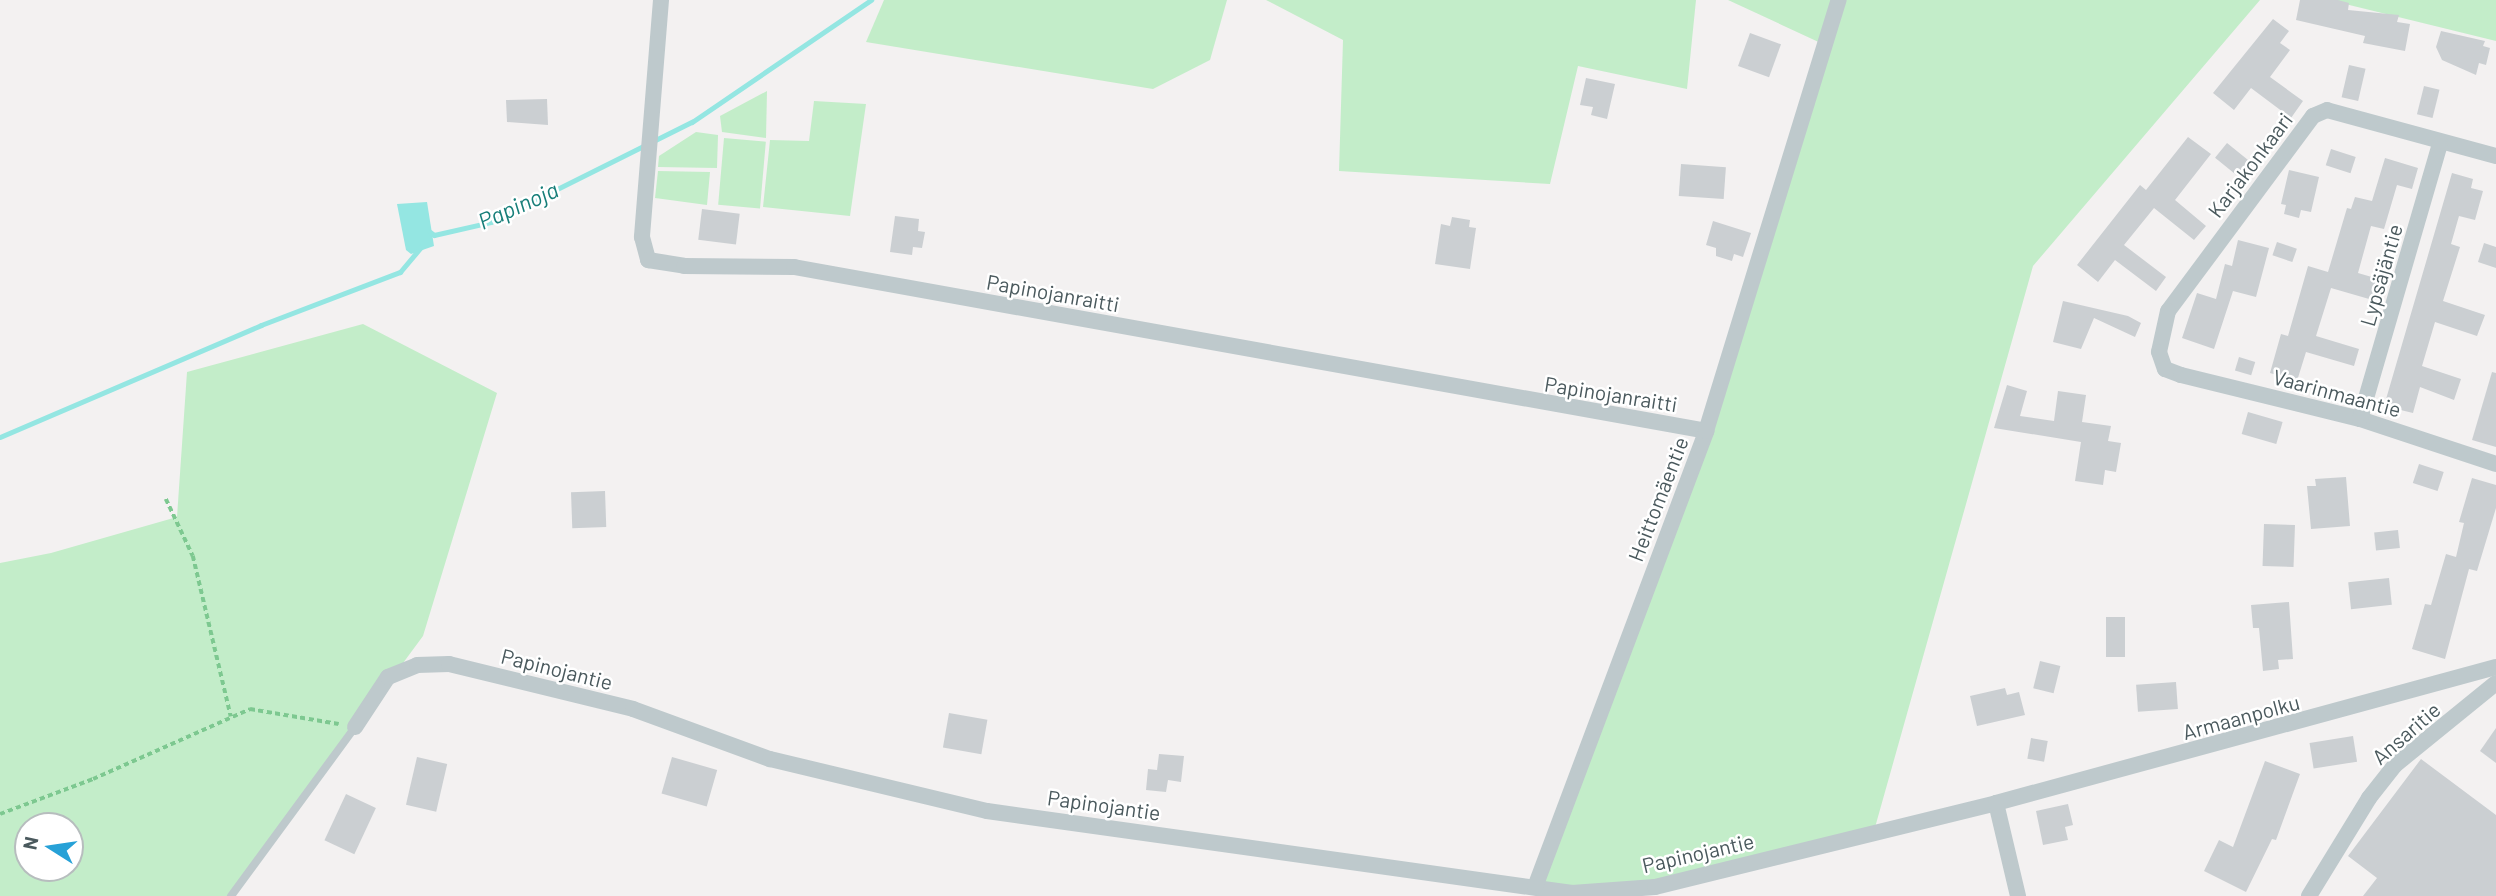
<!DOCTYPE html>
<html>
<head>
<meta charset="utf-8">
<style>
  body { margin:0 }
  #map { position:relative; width:2496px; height:896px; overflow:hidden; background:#f3f1f1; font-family:Barlow,sans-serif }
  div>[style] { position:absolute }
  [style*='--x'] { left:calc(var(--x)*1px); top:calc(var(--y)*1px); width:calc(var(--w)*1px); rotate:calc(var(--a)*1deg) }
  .green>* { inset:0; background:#c3edc9; transform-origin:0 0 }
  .water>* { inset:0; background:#94e6e2 }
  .stream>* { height:5px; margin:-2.5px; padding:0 2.5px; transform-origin:2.5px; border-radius:2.5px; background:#94e6e2 }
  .building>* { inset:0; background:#cbcfd2; transform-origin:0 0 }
  .path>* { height:3.5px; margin-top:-1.75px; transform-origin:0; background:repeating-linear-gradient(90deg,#7dc890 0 5px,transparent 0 8.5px) }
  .lane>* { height:8px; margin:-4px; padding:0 4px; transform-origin:4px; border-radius:4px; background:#bec9cc }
  .street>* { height:16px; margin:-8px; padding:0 8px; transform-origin:8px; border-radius:8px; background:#bec9cc }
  span { translate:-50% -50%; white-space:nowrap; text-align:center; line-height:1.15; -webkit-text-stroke:5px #fff; paint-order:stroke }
  .street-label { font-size:21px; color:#4a595d }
  .water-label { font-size:23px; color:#167e79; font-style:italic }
  .north { position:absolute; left:14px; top:812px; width:70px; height:70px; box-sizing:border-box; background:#fff; border:2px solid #b7bdbe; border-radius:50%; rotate:282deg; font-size:19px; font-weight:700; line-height:28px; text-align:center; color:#4a595d }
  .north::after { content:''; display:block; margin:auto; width:24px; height:32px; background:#27a1d7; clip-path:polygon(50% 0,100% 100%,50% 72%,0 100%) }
</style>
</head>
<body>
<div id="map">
  <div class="green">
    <div style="clip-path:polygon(884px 0,1227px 0,1210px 60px,1153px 89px,866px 42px)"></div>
    <div style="clip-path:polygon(1266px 0,1696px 0,1687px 89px,1578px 66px,1550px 184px,1339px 171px,1343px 40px)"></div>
    <div style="clip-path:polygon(1728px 0,2260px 0,2033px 266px,1874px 831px,1655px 887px,1535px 887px,1706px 431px,1825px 45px)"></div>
    <div style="clip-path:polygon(2329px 0,2496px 0,2496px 41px)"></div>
    <div style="clip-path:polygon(767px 91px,766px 138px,722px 132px,720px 116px)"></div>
    <div style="clip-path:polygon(814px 101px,866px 104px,850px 216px,763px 207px,770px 140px,809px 141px)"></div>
    <div style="clip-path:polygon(696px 132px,718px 135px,717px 168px,658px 167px,659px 156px)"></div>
    <div style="left:724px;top:138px;width:42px;height:67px;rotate:5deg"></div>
    <div style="clip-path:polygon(658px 171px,710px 172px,707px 205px,655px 198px)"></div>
    <div style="clip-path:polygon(evenodd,363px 324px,497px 393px,423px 636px,231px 896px,0 896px,0 563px,51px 553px,177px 517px,187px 372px,363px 324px,28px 826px,70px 826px,70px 868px,28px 868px,28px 826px)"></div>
  </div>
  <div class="water">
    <div style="clip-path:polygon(427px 202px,434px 246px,411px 254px,406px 250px,397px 204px)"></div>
  </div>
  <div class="stream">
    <div style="--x:430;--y:232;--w:5;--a:37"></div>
    <div style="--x:434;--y:235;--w:58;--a:-12.8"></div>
    <div style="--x:491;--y:222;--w:225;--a:-26.5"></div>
    <div style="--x:692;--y:122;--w:217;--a:-34.3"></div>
    <div style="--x:0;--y:437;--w:284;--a:-23.2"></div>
    <div style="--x:261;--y:325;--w:149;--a:-20.9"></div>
    <div style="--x:400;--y:272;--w:33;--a:-50"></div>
  </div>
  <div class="building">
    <div style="clip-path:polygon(2300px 0,2338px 0,2349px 3px,2348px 10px,2399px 15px,2397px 22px,2410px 24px,2405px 51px,2363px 43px,2365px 36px,2296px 20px)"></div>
    <div style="clip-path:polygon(2273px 19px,2289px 31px,2280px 43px,2290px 50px,2270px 77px,2303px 101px,2291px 118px,2251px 88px,2234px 110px,2213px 93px)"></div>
    <div style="clip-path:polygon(2441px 31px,2485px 41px,2483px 46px,2490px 48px,2486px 65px,2479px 63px,2476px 75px,2442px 60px,2436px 47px)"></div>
    <div style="left:1750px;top:33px;width:33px;height:35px;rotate:20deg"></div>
    <div style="left:2349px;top:65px;width:17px;height:33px;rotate:13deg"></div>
    <div style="clip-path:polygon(1586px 78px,1615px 84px,1607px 119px,1591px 115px,1593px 107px,1580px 105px)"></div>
    <div style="left:2424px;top:86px;width:16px;height:29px;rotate:14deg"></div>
    <div style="clip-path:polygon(547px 99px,548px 125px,507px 122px,506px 100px)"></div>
    <div style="clip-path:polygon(2188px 137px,2211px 154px,2175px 200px,2206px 226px,2194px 240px,2154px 208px,2124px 245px,2166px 277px,2156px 291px,2115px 260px,2098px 282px,2077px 265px,2140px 185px,2146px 190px)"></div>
    <div style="left:2227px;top:143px;width:33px;height:19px;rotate:39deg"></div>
    <div style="left:2331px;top:149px;width:26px;height:17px;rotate:18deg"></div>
    <div style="clip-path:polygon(2385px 158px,2418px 168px,2412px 189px,2397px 185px,2384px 229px,2371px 226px,2358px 273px,2382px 280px,2376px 301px,2331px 288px,2316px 336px,2359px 349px,2354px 366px,2306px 352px,2297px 381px,2270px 373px,2281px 334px,2288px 336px,2308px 266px,2328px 272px,2347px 208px,2351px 209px,2355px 197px,2372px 201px)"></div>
    <div style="left:1681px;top:164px;width:45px;height:32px;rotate:4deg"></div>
    <div style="clip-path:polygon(2289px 170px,2319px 177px,2311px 212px,2301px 210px,2299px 218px,2284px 214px,2286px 205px,2281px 204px)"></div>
    <div style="clip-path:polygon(2452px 173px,2473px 179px,2471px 188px,2483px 191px,2475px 220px,2459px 216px,2451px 244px,2460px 247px,2443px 301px,2485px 315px,2477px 336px,2435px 322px,2422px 366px,2461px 379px,2454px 400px,2420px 387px,2413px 413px,2384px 406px)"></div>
    <div style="left:702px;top:209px;width:38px;height:31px;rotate:7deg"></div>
    <div style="clip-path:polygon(895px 216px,919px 219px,918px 231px,925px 232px,922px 248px,913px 247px,912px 255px,890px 252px)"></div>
    <div style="clip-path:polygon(1452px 217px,1470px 220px,1469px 227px,1476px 228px,1470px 269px,1435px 264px,1441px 224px,1450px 226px)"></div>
    <div style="clip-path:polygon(1713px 221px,1751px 233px,1743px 257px,1734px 254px,1732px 261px,1716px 256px,1716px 248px,1706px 245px)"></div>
    <div style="clip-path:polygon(2238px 240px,2269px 248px,2256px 297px,2233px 291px,2214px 349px,2182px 338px,2197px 293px,2216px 299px,2225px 264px,2232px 266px)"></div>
    <div style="left:2277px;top:242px;width:21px;height:14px;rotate:19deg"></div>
    <div style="clip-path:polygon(2484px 243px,2496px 247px,2496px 268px,2478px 262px)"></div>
    <div style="clip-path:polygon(2063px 301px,2128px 316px,2141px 323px,2135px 337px,2094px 318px,2081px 349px,2053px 342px)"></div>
    <div style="left:2239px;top:357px;width:17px;height:14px;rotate:17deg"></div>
    <div style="clip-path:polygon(2492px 372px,2496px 373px,2496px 447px,2472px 440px)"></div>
    <div style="clip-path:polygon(2007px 385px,2027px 391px,2020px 416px,2054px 421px,2058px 391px,2086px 395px,2082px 422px,2111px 426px,2108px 441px,2121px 443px,2116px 472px,2105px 470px,2103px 485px,2075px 481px,2081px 442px,1994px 428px)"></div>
    <div style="left:2248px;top:412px;width:36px;height:23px;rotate:16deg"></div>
    <div style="left:2419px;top:464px;width:26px;height:20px;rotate:18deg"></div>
    <div style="clip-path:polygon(2346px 477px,2350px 526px,2311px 529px,2307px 486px,2316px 486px,2315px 479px)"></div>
    <div style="clip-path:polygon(2472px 478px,2496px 485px,2496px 508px,2477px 571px,2469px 569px,2445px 659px,2412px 649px,2425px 604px,2431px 605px,2446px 554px,2456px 557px,2464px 523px,2459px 522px)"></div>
    <div style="left:605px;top:491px;width:36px;height:34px;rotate:88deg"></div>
    <div style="left:2264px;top:524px;width:31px;height:42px;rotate:2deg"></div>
    <div style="left:2398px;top:530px;width:18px;height:24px;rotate:84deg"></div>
    <div style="left:2389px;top:578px;width:27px;height:41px;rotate:84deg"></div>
    <div style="clip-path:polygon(2289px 602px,2293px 659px,2278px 660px,2279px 669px,2263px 671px,2259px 628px,2253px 628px,2251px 605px)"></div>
    <div style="left:2106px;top:617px;width:19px;height:40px"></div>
    <div style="left:2040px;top:661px;width:21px;height:28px;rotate:14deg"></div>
    <div style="left:2176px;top:682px;width:27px;height:40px;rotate:86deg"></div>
    <div style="clip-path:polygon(2005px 688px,2007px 695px,2019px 692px,2025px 715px,1977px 726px,1970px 696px)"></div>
    <div style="left:949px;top:713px;width:39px;height:35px;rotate:10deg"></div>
    <div style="clip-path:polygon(2496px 728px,2496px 763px,2480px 751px)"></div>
    <div style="left:2353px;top:736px;width:26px;height:44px;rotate:81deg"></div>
    <div style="left:2031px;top:738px;width:17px;height:21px;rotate:10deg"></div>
    <div style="clip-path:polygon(1159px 754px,1184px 756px,1181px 782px,1168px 780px,1166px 792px,1146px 790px,1148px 769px,1157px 770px)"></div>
    <div style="left:417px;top:757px;width:31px;height:49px;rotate:13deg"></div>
    <div style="left:672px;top:757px;width:47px;height:38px;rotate:16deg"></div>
    <div style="clip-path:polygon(2421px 759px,2496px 815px,2496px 896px,2363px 896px,2377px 878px,2348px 856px)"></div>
    <div style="clip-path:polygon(2265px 761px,2300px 774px,2276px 840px,2272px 839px,2246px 892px,2204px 871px,2219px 840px,2233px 847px)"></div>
    <div style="left:346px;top:794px;width:33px;height:51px;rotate:25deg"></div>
    <div style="clip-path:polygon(2068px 804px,2073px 825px,2065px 827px,2068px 840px,2043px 845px,2036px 811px)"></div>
  </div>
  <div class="path">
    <div style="--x:166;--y:499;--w:63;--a:64.7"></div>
    <div style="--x:193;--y:556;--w:165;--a:76.7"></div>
    <div style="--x:0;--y:814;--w:99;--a:-20.6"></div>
    <div style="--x:93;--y:779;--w:172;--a:-24"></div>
    <div style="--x:250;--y:709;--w:90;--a:9.6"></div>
  </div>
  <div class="lane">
    <div style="--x:231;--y:896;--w:210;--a:-53.7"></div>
  </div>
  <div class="street">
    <div style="--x:661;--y:0;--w:238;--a:94.6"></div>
    <div style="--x:642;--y:237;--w:24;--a:75"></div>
    <div style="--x:648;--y:260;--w:36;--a:9"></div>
    <div style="--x:684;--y:266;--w:110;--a:0.5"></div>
    <div style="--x:794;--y:267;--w:927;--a:10.19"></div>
    <div style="--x:2496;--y:156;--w:175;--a:-164.8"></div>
    <div style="--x:2327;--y:110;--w:15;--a:157"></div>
    <div style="--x:2313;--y:116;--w:243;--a:126.6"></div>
    <div style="--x:2168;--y:311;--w:42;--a:102.4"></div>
    <div style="--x:2159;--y:352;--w:18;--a:71"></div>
    <div style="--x:2165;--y:369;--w:17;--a:21"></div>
    <div style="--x:2181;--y:375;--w:184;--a:13.8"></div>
    <div style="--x:2360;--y:419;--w:143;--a:18.3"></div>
    <div style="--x:2360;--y:419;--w:287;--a:-73.8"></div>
    <div style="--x:355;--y:727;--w:60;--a:-56.6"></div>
    <div style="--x:388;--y:677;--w:31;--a:-22"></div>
    <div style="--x:417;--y:665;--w:32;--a:-2"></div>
    <div style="--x:449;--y:664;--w:189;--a:13.7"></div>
    <div style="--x:633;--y:709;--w:146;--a:20.1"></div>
    <div style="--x:770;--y:759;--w:223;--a:13.5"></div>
    <div style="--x:987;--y:811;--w:591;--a:7.98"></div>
    <div style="--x:1572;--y:893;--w:83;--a:-4.1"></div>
    <div style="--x:1655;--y:887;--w:351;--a:-13.8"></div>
    <div style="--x:1996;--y:803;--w:96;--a:76.7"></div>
    <div style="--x:1996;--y:803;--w:518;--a:-15.22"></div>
    <div style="--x:1535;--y:887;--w:487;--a:-69.4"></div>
    <div style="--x:1706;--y:431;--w:451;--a:-72.9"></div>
    <div style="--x:2309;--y:896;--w:115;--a:-58.5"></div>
    <div style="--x:2369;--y:798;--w:42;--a:-51.8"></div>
    <div style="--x:2395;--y:765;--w:130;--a:-39.1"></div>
  </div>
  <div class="street-label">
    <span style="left:2250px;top:165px;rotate:-53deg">Karjakonkaari</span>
    <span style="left:2381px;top:275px;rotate:-74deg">Lypsäjäntie</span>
    <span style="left:1053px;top:293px;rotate:10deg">Papinojanraitti</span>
    <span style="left:2337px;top:393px;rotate:15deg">Vaarinmaantie</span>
    <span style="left:1611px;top:394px;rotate:9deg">Papinojanraitti</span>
    <span style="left:1658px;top:499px;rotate:-69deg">Heittomäentie</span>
    <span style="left:557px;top:669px;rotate:14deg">Papinojantie</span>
    <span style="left:2241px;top:717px;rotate:-15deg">Armaanpolku</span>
    <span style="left:2406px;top:733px;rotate:-41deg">Ansaritie</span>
    <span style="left:1104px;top:805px;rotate:8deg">Papinojantie</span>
    <span style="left:1698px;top:853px;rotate:-13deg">Papinojantie</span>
  </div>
  <div class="water-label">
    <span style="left:518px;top:205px;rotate:-24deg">Papinoja</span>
  </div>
  <div class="north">N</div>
</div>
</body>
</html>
